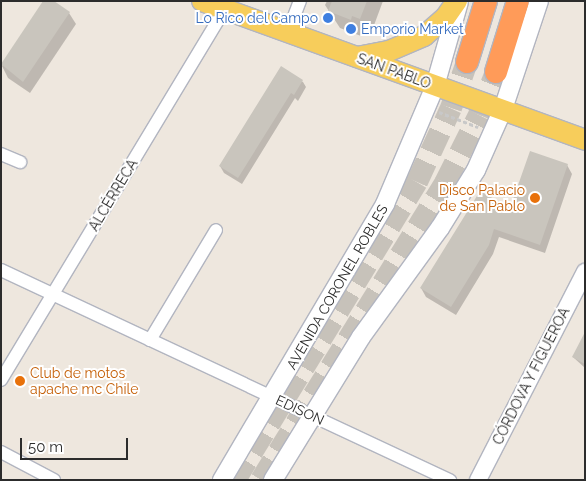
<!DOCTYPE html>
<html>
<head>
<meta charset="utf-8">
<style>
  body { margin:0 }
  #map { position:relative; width:586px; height:481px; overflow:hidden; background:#eee7de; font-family:Raleway,sans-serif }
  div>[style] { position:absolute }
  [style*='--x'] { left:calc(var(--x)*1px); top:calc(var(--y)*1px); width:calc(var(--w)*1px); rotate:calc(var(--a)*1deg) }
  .shadow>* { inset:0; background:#0003 }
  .building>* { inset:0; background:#c9c5bd }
  .motorway-tunnel>* { height:22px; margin-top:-11px; transform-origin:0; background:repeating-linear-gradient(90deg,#c7c2ba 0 22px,transparent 0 33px) }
  .path>* { height:2.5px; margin-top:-1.25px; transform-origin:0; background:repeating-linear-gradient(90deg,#c8c8c8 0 4px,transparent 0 6.5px) }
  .roads { filter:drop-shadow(1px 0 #b2b5c0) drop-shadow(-1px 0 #b2b5c0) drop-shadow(0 1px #b2b5c0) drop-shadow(0 -1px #b2b5c0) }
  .minor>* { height:12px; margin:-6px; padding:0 6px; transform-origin:6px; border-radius:6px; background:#fff }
  .tertiary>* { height:16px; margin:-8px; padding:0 8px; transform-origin:8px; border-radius:8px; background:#fff }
  .secondary>* { height:18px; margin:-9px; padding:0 9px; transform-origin:9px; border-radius:9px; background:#fff }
  .primary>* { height:20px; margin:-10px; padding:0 10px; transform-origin:10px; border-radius:10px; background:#f7cd5b }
  .motorway>* { height:22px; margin:-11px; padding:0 11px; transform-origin:11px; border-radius:11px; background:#ff9b59 }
  .dots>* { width:14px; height:14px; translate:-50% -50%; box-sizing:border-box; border:2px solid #fff; border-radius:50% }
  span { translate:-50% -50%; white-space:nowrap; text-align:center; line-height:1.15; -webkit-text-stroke:4px #fff; paint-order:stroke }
  .shop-label { font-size:14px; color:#366cbe }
  .right { translate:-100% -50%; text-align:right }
  .left { translate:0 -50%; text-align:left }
  .street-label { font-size:14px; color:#2c2c2c }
  .food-label { font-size:14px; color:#c56008 }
  .frame { position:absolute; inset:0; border:2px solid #2c2c2c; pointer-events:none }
  .scale { position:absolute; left:20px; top:438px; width:108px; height:22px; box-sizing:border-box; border:2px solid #2c2c2c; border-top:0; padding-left:6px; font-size:15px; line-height:18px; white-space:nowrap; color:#2c2c2c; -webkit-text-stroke:4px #fff; paint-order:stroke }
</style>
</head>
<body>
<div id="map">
  <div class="shadow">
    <div style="clip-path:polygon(45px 1px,69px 13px,76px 24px,30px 93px,8px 78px,2px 66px)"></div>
    <div style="clip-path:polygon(327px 1px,383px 1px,370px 36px,362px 33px,361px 36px,340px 28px,325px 5px)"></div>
    <div style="clip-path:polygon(281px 68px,303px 82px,290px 100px,303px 82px,306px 87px,298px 101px,295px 98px,242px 184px,224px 173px,220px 166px)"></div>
    <div style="clip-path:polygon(567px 165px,572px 174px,545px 253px,499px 237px,493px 254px,456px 315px,426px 297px,421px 288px)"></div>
    <div style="clip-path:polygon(585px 334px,585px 368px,573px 357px)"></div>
  </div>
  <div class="building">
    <div style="clip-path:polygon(43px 1px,54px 1px,70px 12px,23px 82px,1px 64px)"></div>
    <div style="clip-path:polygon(332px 1px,367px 1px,360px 19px,352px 16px,351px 20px,328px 11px)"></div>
    <div style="clip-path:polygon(281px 66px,303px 80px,294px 95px,291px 93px,238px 178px,219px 166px)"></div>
    <div style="clip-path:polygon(530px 151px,568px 164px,540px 245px,494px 229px,489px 245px,451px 307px,420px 288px,480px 191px,510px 208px)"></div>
    <div style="clip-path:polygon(585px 332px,585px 364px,572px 357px)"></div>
  </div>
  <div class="motorway-tunnel">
    <div style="--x:235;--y:480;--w:349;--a:-58.6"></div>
    <div style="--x:417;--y:182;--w:81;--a:-65.3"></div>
    <div style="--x:451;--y:108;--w:49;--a:-70.8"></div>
    <div style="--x:261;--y:480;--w:349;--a:-58.2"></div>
    <div style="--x:445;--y:183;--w:76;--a:-63.4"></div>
    <div style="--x:479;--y:115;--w:46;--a:-68.4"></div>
  </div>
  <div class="path">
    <div style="--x:439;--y:112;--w:42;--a:21"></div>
  </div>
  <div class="roads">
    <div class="minor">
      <div style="--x:288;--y:32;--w:33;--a:-69"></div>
      <div style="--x:1;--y:154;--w:21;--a:23"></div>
      <div style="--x:1;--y:270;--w:496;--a:25.1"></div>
      <div style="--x:150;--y:340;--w:128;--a:-59"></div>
      <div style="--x:1;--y:380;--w:433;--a:-58.9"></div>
      <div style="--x:1;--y:452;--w:60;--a:27.8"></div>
    </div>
    <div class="tertiary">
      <div style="--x:478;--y:480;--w:234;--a:-62.8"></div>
    </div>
    <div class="secondary">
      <div style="--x:222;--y:480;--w:321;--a:-59.4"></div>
      <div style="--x:385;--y:204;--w:128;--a:-67"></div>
      <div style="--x:435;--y:86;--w:87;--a:-74.1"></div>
      <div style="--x:273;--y:480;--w:168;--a:-58.4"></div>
      <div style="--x:361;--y:337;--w:135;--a:-54.1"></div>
      <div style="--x:440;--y:228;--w:68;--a:-58.2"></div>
      <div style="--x:476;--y:170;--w:67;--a:-66.1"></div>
      <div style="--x:503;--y:109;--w:114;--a:-71.6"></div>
    </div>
    <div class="primary">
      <div style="--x:202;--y:1;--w:407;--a:19.9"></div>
      <div style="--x:357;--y:57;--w:33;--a:-11"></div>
      <div style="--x:389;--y:51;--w:38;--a:-23"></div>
      <div style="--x:424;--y:36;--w:28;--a:-41"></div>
      <div style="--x:445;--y:18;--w:21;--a:-55"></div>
    </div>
    <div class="motorway">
      <div style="--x:467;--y:62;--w:64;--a:-72.7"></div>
      <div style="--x:496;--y:72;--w:74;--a:-72.8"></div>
    </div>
  </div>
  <div class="dots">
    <div style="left:328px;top:18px;background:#3f7fe0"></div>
    <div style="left:351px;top:29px;background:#3f7fe0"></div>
    <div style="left:535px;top:198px;background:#e8710a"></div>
    <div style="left:20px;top:381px;background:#e8710a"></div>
  </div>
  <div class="shop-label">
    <span class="right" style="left:318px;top:18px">Lo Rico del Campo</span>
    <span class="left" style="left:361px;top:29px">Emporio Market</span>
  </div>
  <div class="street-label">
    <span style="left:394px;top:71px;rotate:20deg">SAN PABLO</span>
    <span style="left:113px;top:195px;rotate:-59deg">ALCÉRRECA</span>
    <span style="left:337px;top:287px;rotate:-60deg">AVENIDA CORONEL ROBLES</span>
    <span style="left:531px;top:376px;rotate:-63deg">CÓRDOVA Y FIGUEROA</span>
    <span style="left:300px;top:410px;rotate:25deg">EDISON</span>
  </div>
  <div class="food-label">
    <span class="right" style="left:525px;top:198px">Disco Palacio<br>de San Pablo</span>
    <span class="left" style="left:30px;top:381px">Club de motos<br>apache mc Chile</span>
  </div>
  <div class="frame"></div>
  <div class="scale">50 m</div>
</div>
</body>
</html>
